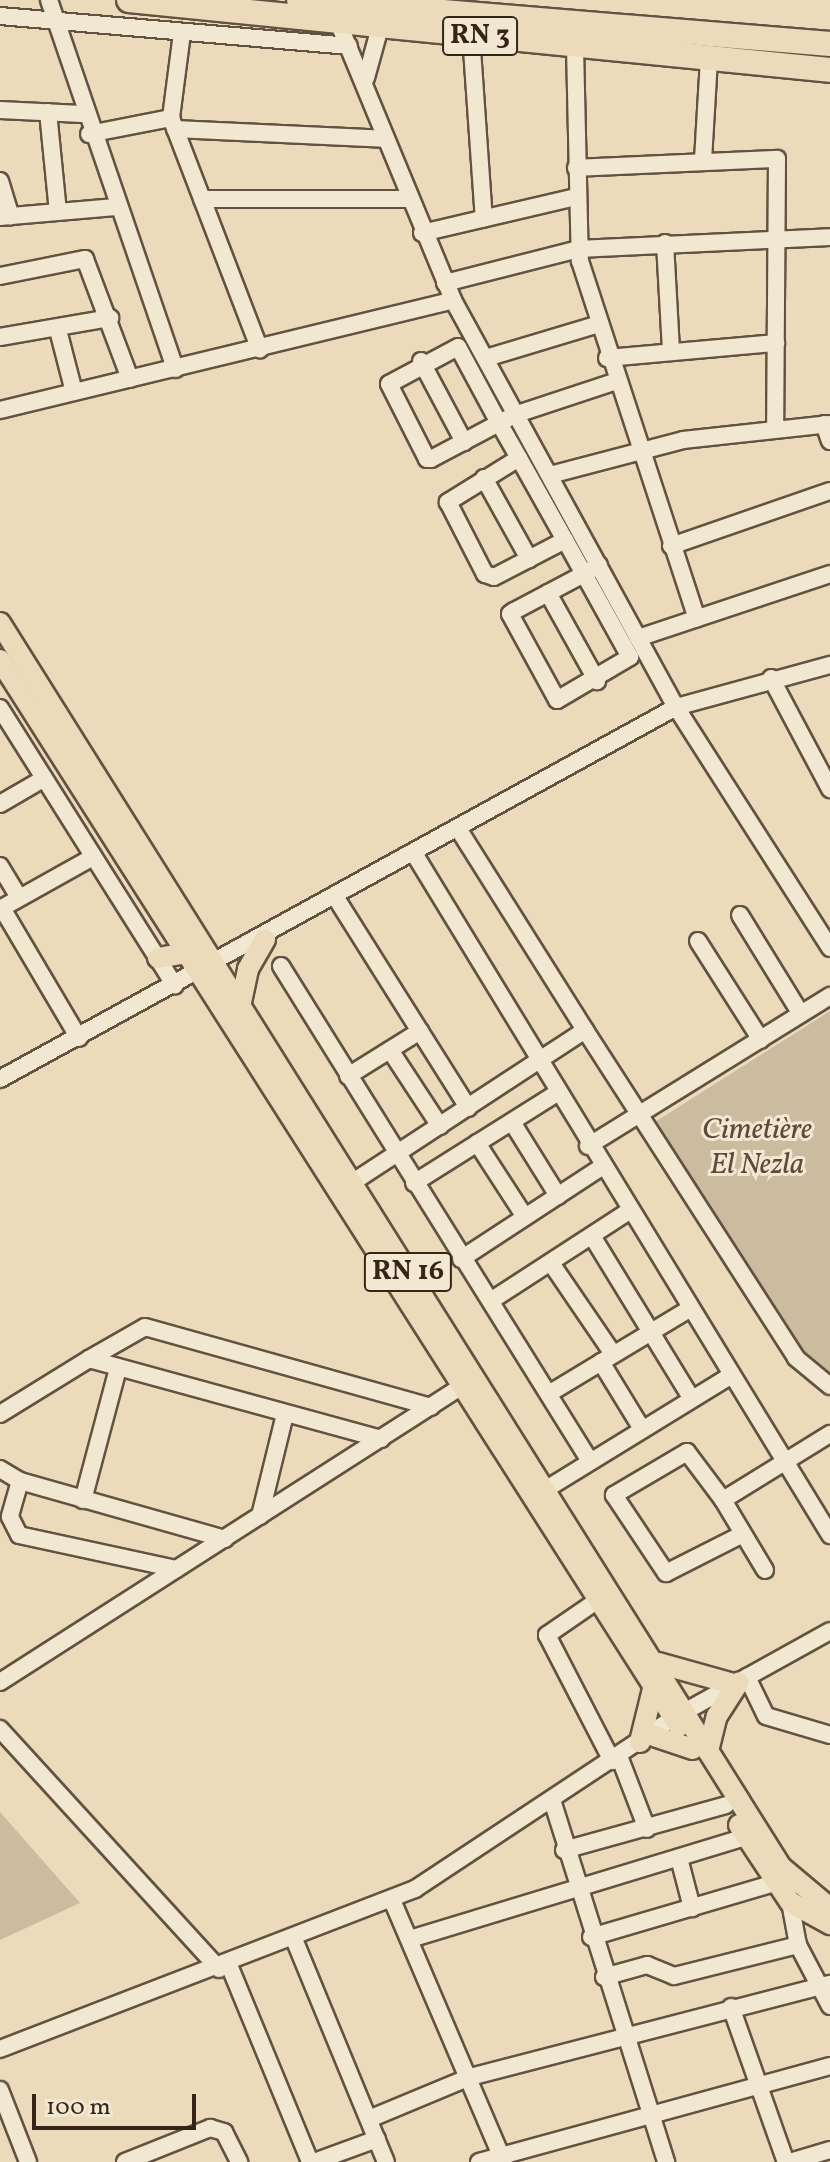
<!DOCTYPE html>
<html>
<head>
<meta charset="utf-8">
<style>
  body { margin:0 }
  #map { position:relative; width:830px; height:2162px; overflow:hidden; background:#ebdbba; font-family:Vollkorn,serif }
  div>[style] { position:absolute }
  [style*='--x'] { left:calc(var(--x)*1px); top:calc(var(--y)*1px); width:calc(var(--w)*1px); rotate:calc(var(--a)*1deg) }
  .green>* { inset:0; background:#ccbc9f }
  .roads { filter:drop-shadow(2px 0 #635241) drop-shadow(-2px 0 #635241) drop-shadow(0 2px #635241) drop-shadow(0 -2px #635241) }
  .minor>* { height:16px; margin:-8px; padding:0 8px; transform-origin:8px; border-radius:8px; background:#f2e8d2 }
  .major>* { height:20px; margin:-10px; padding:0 10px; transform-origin:10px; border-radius:10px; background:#ebdbba }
  .highway>* { height:24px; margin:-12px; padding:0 12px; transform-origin:12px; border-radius:12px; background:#ebdbba }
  span { translate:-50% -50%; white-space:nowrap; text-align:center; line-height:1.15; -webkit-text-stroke:6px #f2e8d2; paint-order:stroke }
  .shield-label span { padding:2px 6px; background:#f2e8d2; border:2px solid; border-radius:6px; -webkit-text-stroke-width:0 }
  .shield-label { font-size:28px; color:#362419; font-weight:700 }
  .park-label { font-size:30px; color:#5c4a3a; font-style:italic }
  .scale { position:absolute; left:32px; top:2094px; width:164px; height:36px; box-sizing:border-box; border:4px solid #362419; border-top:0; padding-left:10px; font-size:24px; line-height:28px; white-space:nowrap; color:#362419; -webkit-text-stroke:6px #f2e8d2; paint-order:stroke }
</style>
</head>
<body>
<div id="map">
  <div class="green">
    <div style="clip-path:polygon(830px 1011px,830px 1380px,807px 1365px,655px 1122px)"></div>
    <div style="clip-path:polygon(0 1812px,80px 1903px,0 1940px)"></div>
  </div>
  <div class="roads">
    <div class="minor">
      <div style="--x:49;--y:0;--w:390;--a:71.1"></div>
      <div style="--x:0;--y:16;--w:350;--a:4.9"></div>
      <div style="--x:338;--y:22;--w:301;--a:67.5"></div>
      <div style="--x:453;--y:300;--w:464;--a:61.3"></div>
      <div style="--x:676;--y:707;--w:286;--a:57.4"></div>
      <div style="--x:182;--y:33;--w:86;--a:97.4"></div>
      <div style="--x:171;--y:118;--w:248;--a:69"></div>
      <div style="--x:471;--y:35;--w:184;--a:86"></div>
      <div style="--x:575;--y:47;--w:214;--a:88.7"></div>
      <div style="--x:580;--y:261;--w:376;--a:71.9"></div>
      <div style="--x:366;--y:78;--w:53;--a:-74.6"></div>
      <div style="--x:0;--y:110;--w:82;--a:2.8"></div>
      <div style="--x:48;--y:112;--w:100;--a:84.3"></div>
      <div style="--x:175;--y:129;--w:209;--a:2.7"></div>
      <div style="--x:89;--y:134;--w:84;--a:-11"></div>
      <div style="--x:703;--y:160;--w:102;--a:-86.6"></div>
      <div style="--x:576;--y:168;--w:201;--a:-2.6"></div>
      <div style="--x:777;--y:159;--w:269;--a:90.4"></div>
      <div style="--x:0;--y:181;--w:37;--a:73"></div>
      <div style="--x:202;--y:199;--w:205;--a:0"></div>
      <div style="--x:0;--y:217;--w:116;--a:-4.9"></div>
      <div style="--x:422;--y:233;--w:158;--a:-13.2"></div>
      <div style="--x:665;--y:243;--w:106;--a:86.8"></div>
      <div style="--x:0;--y:276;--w:87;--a:-11.3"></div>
      <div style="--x:85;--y:259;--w:128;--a:69.4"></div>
      <div style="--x:445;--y:283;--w:137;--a:-14.3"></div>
      <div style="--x:578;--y:249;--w:252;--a:-2.7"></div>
      <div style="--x:58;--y:330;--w:64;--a:75.5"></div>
      <div style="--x:0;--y:337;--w:112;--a:-9.8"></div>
      <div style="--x:486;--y:358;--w:115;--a:-16.7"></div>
      <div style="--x:607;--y:358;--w:170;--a:-5.1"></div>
      <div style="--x:421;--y:361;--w:92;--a:62"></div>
      <div style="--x:0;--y:410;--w:466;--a:-13.6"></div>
      <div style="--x:824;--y:424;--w:18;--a:71"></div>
      <div style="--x:519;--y:458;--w:84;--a:148.2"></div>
      <div style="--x:448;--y:502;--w:81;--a:62.8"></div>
      <div style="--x:485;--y:574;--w:9;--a:18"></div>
      <div style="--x:494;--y:577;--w:80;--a:-27.5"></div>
      <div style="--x:550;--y:475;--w:138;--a:-14.7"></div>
      <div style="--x:683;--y:440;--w:148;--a:-6.2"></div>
      <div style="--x:484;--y:478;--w:93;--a:60.9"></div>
      <div style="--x:671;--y:546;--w:168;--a:-19.1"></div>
      <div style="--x:599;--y:565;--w:17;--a:149"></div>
      <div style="--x:584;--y:574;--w:79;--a:152.1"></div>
      <div style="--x:514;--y:611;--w:5;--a:143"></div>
      <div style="--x:510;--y:614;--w:98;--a:61.3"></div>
      <div style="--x:557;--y:700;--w:85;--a:-30.5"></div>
      <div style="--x:630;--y:657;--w:95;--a:-119"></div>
      <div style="--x:584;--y:574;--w:39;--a:-119"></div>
      <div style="--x:565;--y:540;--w:94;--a:-119.3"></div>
      <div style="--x:519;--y:458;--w:40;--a:-119.7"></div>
      <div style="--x:499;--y:423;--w:86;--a:-118.3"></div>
      <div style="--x:458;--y:347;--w:78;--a:151.8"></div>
      <div style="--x:389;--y:384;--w:84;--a:63.1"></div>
      <div style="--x:427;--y:459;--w:4;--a:0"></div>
      <div style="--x:431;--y:459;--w:77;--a:-27.9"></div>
      <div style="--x:499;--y:423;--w:20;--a:-27"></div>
      <div style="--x:517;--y:414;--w:102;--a:-18.3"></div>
      <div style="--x:548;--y:593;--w:101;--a:60.9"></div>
      <div style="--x:638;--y:638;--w:202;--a:-18.4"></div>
      <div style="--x:771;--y:678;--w:126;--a:62"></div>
      <div style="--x:0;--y:708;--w:328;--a:57.8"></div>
      <div style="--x:0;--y:804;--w:50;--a:-30.2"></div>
      <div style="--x:415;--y:855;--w:797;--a:58.6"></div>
      <div style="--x:0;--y:866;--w:37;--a:59"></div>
      <div style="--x:336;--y:898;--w:248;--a:57.8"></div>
      <div style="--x:2;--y:908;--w:151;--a:59.4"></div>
      <div style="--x:0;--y:909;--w:107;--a:-29.2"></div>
      <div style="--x:740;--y:915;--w:116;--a:58.4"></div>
      <div style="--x:698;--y:941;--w:117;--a:57.5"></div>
      <div style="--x:281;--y:966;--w:584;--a:58.03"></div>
      <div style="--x:585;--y:1030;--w:390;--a:57.2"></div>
      <div style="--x:796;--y:1358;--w:44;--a:39.5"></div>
      <div style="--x:390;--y:1050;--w:91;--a:56.7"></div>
      <div style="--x:348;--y:1076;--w:85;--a:-32"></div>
      <div style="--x:0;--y:1079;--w:772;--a:-28.82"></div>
      <div style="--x:676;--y:707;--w:160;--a:-15.3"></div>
      <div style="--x:512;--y:1122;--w:87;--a:58.1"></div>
      <div style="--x:477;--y:1143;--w:88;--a:57"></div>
      <div style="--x:588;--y:1146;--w:285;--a:-31.8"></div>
      <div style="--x:414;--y:1183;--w:169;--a:-32.2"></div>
      <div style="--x:350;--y:1184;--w:281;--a:-33.2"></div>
      <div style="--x:585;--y:1030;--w:236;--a:-122.2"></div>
      <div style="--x:592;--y:1236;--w:191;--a:58.5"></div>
      <div style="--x:461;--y:1259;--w:166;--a:-33.2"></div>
      <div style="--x:551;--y:1263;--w:110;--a:55.7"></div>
      <div style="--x:492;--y:1300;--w:163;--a:-33"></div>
      <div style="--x:89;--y:1359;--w:64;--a:-29.7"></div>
      <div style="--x:145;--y:1327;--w:297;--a:15.6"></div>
      <div style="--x:601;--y:1362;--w:79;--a:58.5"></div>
      <div style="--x:550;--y:1393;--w:162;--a:-31.1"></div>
      <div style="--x:0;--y:1414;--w:105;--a:-31.7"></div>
      <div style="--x:89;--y:1359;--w:303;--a:15.3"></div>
      <div style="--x:0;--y:1469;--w:23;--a:31"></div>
      <div style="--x:20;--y:1481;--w:213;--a:15.8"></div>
      <div style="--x:20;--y:1481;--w:37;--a:106"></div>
      <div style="--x:10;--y:1517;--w:20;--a:63"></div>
      <div style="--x:19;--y:1535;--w:161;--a:12.2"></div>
      <div style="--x:548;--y:1488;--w:214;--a:-31.6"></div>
      <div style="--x:83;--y:1500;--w:137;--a:-75.1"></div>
      <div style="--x:723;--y:1500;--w:60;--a:-126.9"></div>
      <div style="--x:687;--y:1452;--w:85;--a:149.5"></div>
      <div style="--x:614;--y:1495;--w:94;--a:56.3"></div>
      <div style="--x:666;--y:1573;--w:86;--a:-26.9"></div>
      <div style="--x:260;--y:1516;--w:105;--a:-76.2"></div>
      <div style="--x:765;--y:1570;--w:82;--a:-121"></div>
      <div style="--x:723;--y:1500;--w:126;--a:-31.7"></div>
      <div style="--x:598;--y:1600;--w:62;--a:145.5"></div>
      <div style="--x:547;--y:1635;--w:142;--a:62.7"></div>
      <div style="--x:747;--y:1677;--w:43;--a:64"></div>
      <div style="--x:766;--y:1716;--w:67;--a:16.5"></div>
      <div style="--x:0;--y:1682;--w:562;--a:-32.64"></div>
      <div style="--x:0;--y:1729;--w:325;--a:47.6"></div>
      <div style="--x:619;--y:1756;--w:78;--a:69"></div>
      <div style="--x:552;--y:1800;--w:380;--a:72.5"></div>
      <div style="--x:564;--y:1850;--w:168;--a:-15.5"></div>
      <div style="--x:679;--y:1858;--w:52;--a:75.4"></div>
      <div style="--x:392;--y:1900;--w:285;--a:66.9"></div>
      <div style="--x:790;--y:1902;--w:44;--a:79.5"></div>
      <div style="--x:798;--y:1945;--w:69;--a:62.3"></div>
      <div style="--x:591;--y:1937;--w:191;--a:-16.4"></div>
      <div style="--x:294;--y:1939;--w:241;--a:67.6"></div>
      <div style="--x:410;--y:1939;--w:351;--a:-16.9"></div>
      <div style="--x:229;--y:1965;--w:213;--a:67.6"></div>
      <div style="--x:604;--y:1977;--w:45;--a:-15.6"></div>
      <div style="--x:647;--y:1965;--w:29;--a:22"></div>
      <div style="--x:674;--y:1976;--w:128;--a:-14"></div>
      <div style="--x:731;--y:2007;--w:164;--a:70.5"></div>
      <div style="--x:0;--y:2049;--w:445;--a:-21.1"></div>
      <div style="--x:415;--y:1889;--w:312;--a:-33.5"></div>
      <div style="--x:675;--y:1717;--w:177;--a:-29"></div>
      <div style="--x:0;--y:2090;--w:77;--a:68.7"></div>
      <div style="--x:369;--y:2119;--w:109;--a:-22.6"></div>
      <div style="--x:470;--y:2077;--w:372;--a:-14.5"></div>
      <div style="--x:125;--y:2162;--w:92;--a:-21.8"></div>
      <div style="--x:210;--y:2128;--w:15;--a:16"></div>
      <div style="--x:224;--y:2132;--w:34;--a:63"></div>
      <div style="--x:314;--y:2162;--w:67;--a:-20.1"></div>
      <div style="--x:479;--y:2162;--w:364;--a:-15.3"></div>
      <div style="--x:790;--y:2162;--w:42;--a:-16.7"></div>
    </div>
    <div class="major">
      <div style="--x:0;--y:623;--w:1469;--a:57.88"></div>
      <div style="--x:781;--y:1867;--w:64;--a:39.9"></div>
      <div style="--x:0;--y:660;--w:1264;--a:57.5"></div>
      <div style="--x:158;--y:958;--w:28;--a:-10"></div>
      <div style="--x:240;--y:1007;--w:39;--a:-78"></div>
      <div style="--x:248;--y:969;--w:34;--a:-60"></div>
      <div style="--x:658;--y:1663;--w:78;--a:15.6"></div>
      <div style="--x:651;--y:1735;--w:44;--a:18.4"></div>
      <div style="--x:640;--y:1742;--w:59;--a:-76.2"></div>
      <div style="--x:708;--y:1751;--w:36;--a:-76"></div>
      <div style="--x:717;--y:1716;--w:40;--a:-57.1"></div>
      <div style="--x:739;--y:1825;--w:92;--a:56.5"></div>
      <div style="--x:790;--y:1902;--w:46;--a:28.8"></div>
    </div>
    <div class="highway">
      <div style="--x:129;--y:0;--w:704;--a:5.7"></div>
      <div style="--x:299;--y:0;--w:533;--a:4.74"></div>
    </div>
  </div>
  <div class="shield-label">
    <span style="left:480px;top:36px">RN 3</span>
    <span style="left:408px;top:1272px">RN 16</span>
  </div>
  <div class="park-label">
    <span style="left:757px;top:1147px">Cimetière<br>El Nezla</span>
  </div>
  <div class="scale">100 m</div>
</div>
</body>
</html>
